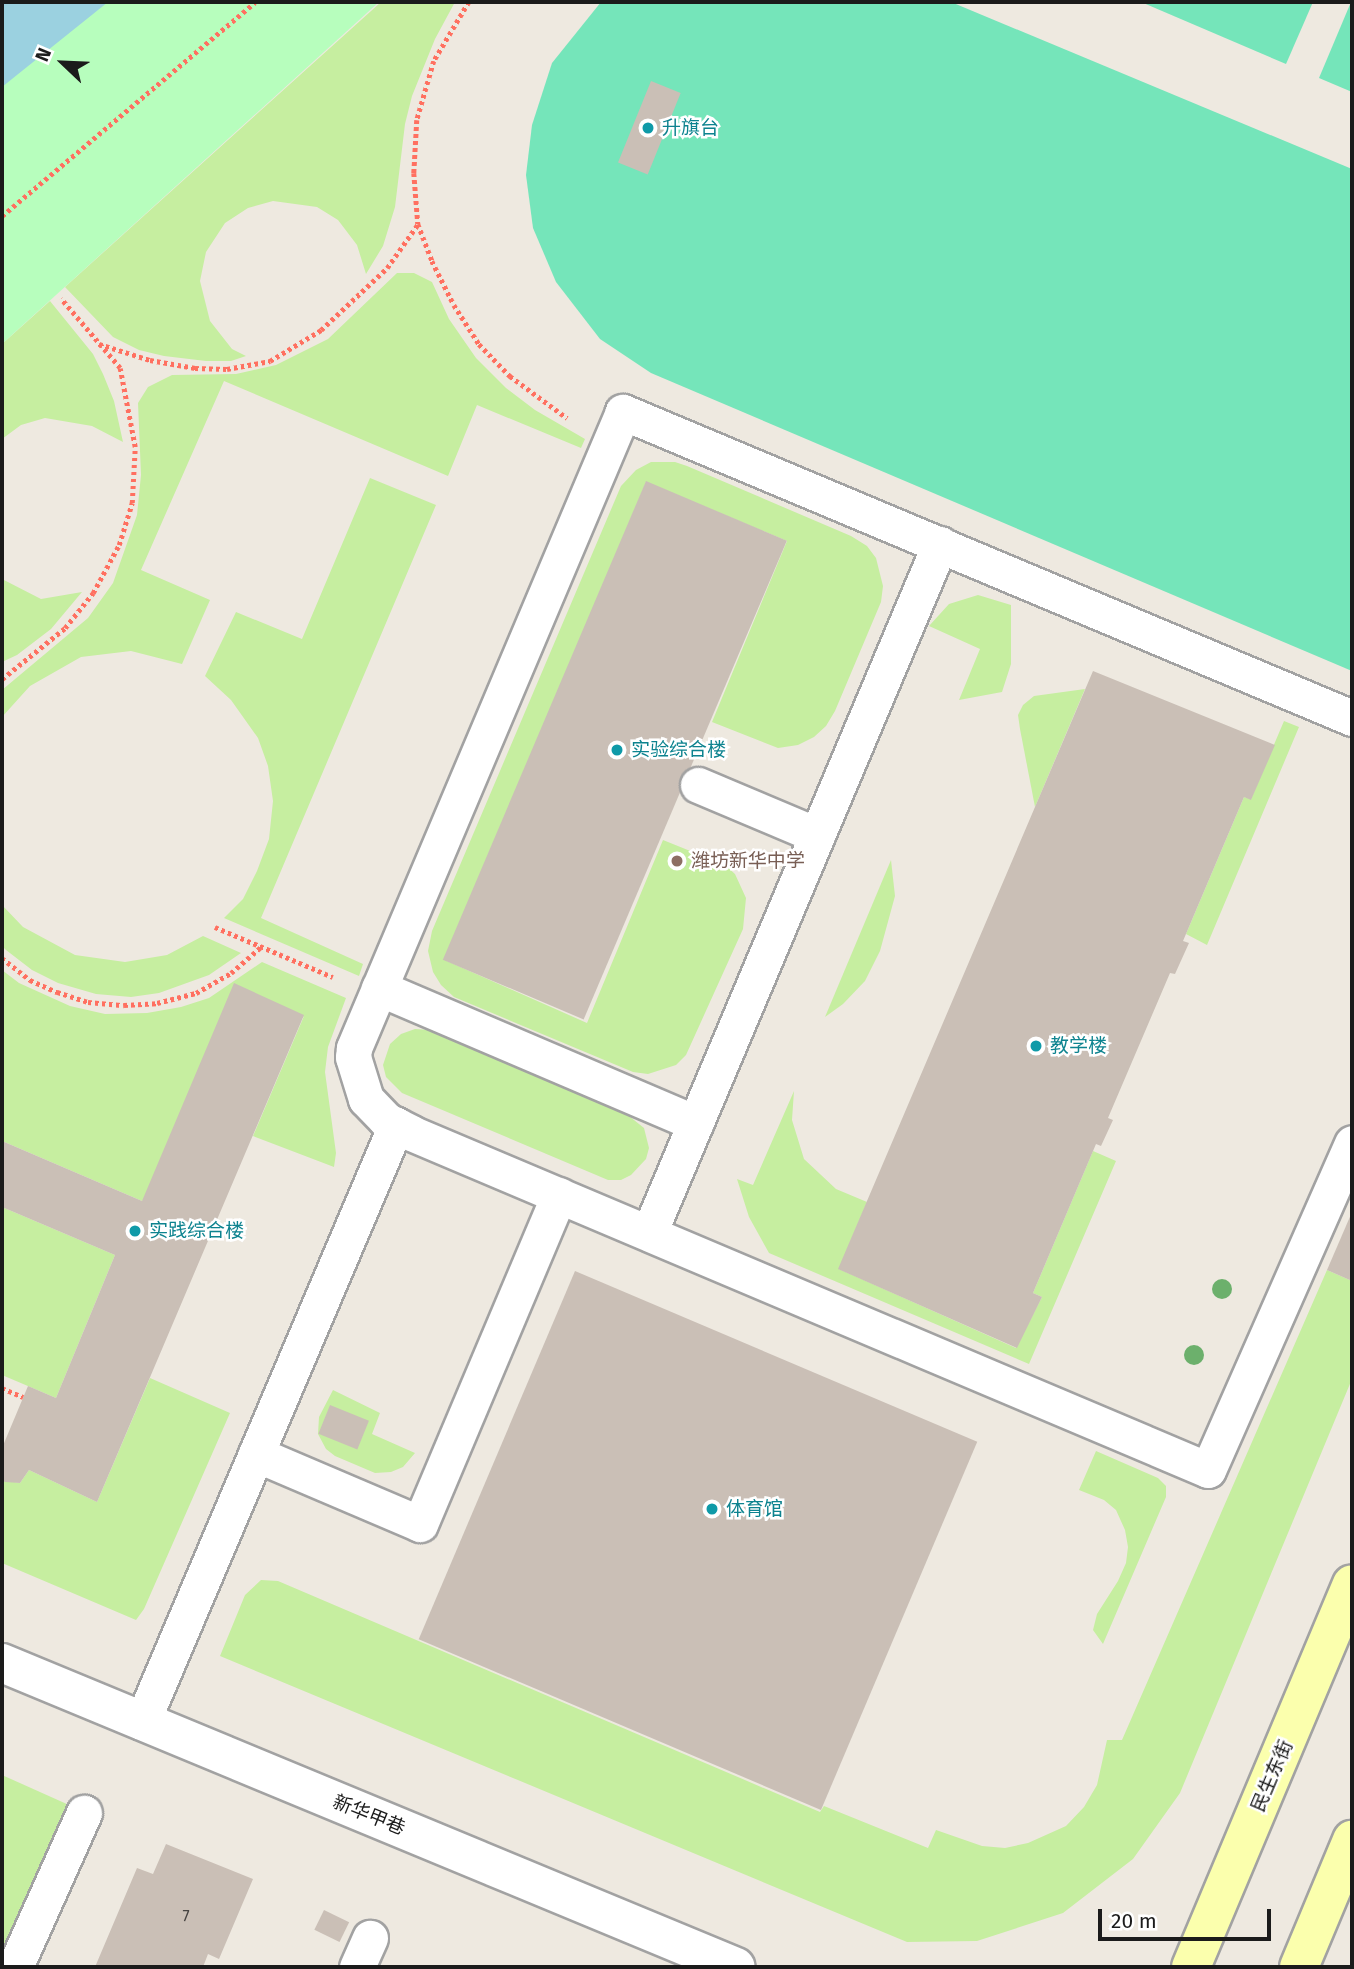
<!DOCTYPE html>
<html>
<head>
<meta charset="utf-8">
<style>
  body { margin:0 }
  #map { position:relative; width:1354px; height:1969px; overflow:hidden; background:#eee9e0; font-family:"Fira Sans","Noto Sans SC",sans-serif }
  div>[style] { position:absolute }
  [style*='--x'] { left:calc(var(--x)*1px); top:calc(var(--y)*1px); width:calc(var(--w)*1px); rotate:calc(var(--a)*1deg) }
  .grass>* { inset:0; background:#c6eea0 }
  .park>* { inset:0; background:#b7febd }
  .pitch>* { inset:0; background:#75e5ba }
  .water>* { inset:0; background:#9bd1e0 }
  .building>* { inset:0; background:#cabfb6; transform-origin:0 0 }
  .path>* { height:4.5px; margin-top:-2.25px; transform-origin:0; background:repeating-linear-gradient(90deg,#ff7060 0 3.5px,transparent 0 7px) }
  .roads { filter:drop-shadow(2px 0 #a2a2a2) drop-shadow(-2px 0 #a2a2a2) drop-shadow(0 2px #a2a2a2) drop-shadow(0 -2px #a2a2a2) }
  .service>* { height:35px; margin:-17.5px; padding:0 17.5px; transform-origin:17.5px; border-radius:17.5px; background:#fff }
  .tertiary>* { height:38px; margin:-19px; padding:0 19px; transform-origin:19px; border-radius:19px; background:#fff }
  .secondary>* { height:38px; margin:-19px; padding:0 19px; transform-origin:19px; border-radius:19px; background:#fbffad }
  .trees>* { width:20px; height:20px; margin:-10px; border-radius:50%; background:#6cb06c }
  .dots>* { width:19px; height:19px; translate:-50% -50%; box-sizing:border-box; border:4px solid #fff; border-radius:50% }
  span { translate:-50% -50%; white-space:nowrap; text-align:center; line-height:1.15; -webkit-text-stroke:5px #fff; paint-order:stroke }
  .number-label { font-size:16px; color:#474442 }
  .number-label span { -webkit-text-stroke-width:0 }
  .culture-label { font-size:19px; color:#0d838f }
  .left { translate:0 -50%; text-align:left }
  .education-label { font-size:19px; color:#785e54 }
  .street-label { font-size:19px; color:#1b1b1b }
  .frame { position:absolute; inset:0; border:4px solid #1b1b1b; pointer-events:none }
  .north { position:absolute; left:28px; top:28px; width:70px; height:70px; -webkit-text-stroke:5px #fff; paint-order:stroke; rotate:293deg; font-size:19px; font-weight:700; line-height:28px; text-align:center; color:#1b1b1b }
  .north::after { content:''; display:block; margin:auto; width:24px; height:32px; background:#1b1b1b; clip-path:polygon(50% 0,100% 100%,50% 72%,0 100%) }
  .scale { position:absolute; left:1098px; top:1909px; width:173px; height:32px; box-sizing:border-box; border:4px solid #1b1b1b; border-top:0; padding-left:9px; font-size:21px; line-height:24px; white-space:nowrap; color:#1b1b1b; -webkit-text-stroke:5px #fff; paint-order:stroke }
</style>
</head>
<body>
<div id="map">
  <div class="grass">
    <div style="clip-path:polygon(381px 2px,455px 2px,435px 39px,412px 96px,405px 124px,395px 207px,383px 246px,366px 274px,357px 245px,338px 220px,317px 207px,273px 201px,248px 208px,225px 223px,206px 252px,200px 281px,210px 321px,232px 349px,246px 356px,231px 361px,206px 361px,164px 356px,139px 350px,113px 337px,65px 287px)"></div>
    <div style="clip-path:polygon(397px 273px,414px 273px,432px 282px,449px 319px,476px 358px,506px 388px,535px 410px,585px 439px,581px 448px,477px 405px,448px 476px,224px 381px,141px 570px,210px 600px,182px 664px,131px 651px,81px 657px,30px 686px,2px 717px,2px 690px,88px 618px,113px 583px,137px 515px,141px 475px,138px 403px,148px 387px,172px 375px,236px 374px,276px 365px,328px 339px)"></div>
    <div style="clip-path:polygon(50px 301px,93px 354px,103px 374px,114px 401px,123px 442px,92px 426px,45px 418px,21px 425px,2px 439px,2px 344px)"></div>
    <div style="clip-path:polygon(651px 462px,675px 462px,687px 466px,851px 536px,867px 546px,876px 558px,883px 586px,881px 602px,835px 711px,826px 726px,814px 737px,798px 745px,778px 748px,712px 722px,787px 541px,646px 482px,447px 961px,587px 1023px,663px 840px,725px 865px,735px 874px,746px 898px,743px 929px,686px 1055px,676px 1065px,648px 1074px,633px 1072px,454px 997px,441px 985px,433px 972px,428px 951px,432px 931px,621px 486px,636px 470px)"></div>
    <div style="clip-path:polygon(370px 478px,436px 505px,261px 918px,363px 964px,359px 976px,224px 918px,243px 899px,257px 871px,269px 839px,273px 801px,268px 766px,258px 738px,231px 700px,205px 676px,236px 612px,302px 639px)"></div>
    <div style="clip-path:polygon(2px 579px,41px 599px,82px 592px,51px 629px,17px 655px,2px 662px)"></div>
    <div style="clip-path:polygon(978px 595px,1011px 605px,1011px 664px,1002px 692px,959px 700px,980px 649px,929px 626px,949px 604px)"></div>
    <div style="clip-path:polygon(1085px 689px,1035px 807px,1020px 729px,1018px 715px,1023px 705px,1034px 696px)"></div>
    <div style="clip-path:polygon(1284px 721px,1299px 727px,1207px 945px,1186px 934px,1244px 797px,1251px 799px)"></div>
    <div style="clip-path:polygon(891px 860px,895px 896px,880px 951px,865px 981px,843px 1004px,825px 1017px)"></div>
    <div style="clip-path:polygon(2px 905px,23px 927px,75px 955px,125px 962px,167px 955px,203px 936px,241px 953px,209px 975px,159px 993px,131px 997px,96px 994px,58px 983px,32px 970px,6px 950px,2px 946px)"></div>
    <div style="clip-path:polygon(262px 962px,346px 998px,328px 1047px,325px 1072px,336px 1153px,334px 1167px,253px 1136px,304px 1016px,142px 1201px,2px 1141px,2px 970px,19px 983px,70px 1006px,105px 1014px,147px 1013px,181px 1007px,209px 998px)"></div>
    <div style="clip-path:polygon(415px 1029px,431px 1030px,624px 1112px,644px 1128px,649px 1148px,646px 1159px,631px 1175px,621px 1180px,608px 1180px,402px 1093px,386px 1077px,383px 1065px,390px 1044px,401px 1034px)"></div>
    <div style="clip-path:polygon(794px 1091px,792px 1120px,804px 1159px,836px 1189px,867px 1202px,839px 1269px,1016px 1348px,1042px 1297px,1033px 1293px,1093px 1151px,1116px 1161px,1029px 1364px,769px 1253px,749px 1217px,737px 1179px,753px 1185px)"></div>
    <div style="clip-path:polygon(2px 1207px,115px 1255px,56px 1398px,2px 1375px)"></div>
    <div style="clip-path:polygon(1327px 1270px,1352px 1281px,1352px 1379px,1180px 1793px,1133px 1859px,1063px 1913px,977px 1941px,907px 1942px,220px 1656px,245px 1595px,261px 1580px,278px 1581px,820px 1812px,824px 1806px,928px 1848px,936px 1830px,982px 1846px,1005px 1848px,1028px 1843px,1066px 1826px,1084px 1807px,1097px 1785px,1107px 1740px,1122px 1740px)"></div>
    <div style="clip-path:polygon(150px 1378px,230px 1413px,144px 1609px,136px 1620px,2px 1563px,2px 1480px,20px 1483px,29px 1470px,97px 1502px)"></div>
    <div style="clip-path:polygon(333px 1390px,380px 1413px,372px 1434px,415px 1453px,403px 1467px,391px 1472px,375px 1473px,335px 1456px,326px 1449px,318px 1434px,319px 1417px)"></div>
    <div style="clip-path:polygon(1096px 1451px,1158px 1478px,1166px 1486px,1166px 1497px,1103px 1644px,1093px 1630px,1097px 1614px,1118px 1581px,1126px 1563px,1128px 1547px,1125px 1530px,1116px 1510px,1104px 1500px,1079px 1490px)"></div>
    <div style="clip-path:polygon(2px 1775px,69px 1805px,2px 1956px)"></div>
  </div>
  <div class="park">
    <div style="clip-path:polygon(2px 2px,379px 2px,2px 344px)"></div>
  </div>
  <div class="pitch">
    <div style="clip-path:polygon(601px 2px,951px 2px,1352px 169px,1352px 671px,651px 373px,600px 339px,556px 282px,533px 228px,526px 175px,532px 125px,552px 63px)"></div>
    <div style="clip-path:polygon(1141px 2px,1313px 2px,1286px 64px)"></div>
    <div style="clip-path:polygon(1351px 2px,1352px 2px,1352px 92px,1319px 78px)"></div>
  </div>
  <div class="water">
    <div style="clip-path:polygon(2px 2px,108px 2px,2px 87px)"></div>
  </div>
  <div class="building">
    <div style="left:651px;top:81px;width:32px;height:88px;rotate:22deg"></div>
    <div style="left:646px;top:481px;width:153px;height:520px;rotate:23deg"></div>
    <div style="clip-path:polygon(1093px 671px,1275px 745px,1251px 800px,1244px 797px,1183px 941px,1189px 943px,1175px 974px,1170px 973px,1108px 1118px,1113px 1120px,1101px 1146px,1096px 1144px,1033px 1293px,1042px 1297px,1017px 1348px,838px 1269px)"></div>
    <div style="clip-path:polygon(234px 983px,304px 1015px,97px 1502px,29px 1470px,20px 1483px,5px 1482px,2px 1480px,2px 1448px,28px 1386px,56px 1398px,115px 1255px,2px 1207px,2px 1141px,142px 1201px)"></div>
    <div style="clip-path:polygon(1352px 1212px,1352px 1281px,1327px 1270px)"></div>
    <div style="left:575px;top:1271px;width:437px;height:400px;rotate:23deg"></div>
    <div style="left:330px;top:1405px;width:42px;height:31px;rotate:22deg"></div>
    <div style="clip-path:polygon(166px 1844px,253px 1879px,219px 1959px,208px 1954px,203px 1967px,95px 1967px,137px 1868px,153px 1874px)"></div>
    <div style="left:324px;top:1910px;width:28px;height:22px;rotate:26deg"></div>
  </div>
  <div class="path">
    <div style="--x:469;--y:2;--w:69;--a:120.7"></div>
    <div style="--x:434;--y:61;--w:61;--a:106.1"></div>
    <div style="--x:417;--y:120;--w:53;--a:93.2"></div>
    <div style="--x:414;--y:173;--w:51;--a:85.5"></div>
    <div style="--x:418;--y:224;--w:40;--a:69"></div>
    <div style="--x:432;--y:261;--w:49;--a:63.4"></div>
    <div style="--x:454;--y:305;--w:46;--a:57.3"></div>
    <div style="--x:479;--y:344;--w:45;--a:45.9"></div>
    <div style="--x:510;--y:376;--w:71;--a:36.4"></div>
    <div style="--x:2;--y:216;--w:331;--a:-40.2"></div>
    <div style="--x:99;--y:344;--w:53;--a:17.4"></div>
    <div style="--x:150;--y:360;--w:46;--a:10.1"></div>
    <div style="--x:195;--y:368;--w:32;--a:2"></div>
    <div style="--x:227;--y:369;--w:44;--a:-10.5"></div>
    <div style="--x:270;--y:361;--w:60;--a:-31.3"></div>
    <div style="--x:321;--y:330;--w:91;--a:-43.2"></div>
    <div style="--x:387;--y:268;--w:54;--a:-54.8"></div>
    <div style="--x:2;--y:679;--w:81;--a:-39"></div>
    <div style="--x:65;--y:628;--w:45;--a:-51.3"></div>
    <div style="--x:93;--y:593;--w:55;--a:-61.6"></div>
    <div style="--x:119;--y:545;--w:44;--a:-72.8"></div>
    <div style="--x:132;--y:503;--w:56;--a:-86.9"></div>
    <div style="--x:135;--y:447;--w:80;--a:-100.8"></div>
    <div style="--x:120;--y:368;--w:91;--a:-130.5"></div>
    <div style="--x:215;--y:927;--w:128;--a:23"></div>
    <div style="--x:2;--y:958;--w:36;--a:38"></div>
    <div style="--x:30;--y:980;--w:30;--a:24"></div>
    <div style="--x:57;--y:992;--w:33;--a:18"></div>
    <div style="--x:88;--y:1002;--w:36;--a:5"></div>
    <div style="--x:124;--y:1005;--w:33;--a:-3"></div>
    <div style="--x:157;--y:1003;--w:40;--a:-14.4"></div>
    <div style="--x:196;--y:993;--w:40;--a:-29.7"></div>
    <div style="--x:231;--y:973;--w:40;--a:-41"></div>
    <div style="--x:2;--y:1388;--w:23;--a:23"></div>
  </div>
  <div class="roads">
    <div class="service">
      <div style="--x:1352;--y:718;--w:791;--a:-157.23"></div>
      <div style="--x:623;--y:412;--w:691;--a:112.93"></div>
      <div style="--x:354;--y:1048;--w:9;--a:96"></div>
      <div style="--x:353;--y:1057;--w:44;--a:72.8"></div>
      <div style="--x:366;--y:1099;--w:29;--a:46"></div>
      <div style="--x:386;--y:1120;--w:28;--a:27"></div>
      <div style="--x:411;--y:1133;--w:865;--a:22.92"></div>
      <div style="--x:1208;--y:1470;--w:357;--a:-66.2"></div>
      <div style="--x:698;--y:785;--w:129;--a:22.8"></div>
      <div style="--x:379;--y:988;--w:344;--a:23.1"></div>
      <div style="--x:649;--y:1233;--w:748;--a:-67.1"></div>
      <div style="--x:256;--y:1454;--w:178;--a:23.1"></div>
      <div style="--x:420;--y:1524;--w:357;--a:-67.1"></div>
      <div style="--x:142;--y:1722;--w:649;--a:-66.95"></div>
      <div style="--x:15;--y:1967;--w:169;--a:-65.9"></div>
      <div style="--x:357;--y:1967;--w:32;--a:-66"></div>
    </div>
    <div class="tertiary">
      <div style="--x:2;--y:1663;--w:794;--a:22.5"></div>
    </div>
    <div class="secondary">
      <div style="--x:1191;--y:1967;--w:415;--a:-67.2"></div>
      <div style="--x:1299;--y:1967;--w:138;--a:-67.3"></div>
    </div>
  </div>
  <div class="trees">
    <div style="left:1222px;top:1289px"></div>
    <div style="left:1194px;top:1355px"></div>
  </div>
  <div class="dots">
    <div style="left:648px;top:128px;background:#0f9aa8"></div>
    <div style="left:617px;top:750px;background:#0f9aa8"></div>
    <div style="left:677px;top:861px;background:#8d6e63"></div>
    <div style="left:1036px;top:1046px;background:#0f9aa8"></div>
    <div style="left:135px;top:1231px;background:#0f9aa8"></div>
    <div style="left:712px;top:1509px;background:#0f9aa8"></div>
  </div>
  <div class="number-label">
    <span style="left:186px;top:1917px">7</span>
  </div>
  <div class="culture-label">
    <span class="left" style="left:662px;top:128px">升旗台</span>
    <span class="left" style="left:631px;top:750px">实验综合楼</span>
    <span class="left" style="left:1050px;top:1046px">教学楼</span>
    <span class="left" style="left:149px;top:1231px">实践综合楼</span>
    <span class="left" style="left:726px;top:1509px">体育馆</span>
  </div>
  <div class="education-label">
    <span class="left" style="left:691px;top:861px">潍坊新华中学</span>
  </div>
  <div class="street-label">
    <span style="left:1272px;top:1776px;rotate:-67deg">民生东街</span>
    <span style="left:369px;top:1815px;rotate:22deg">新华甲巷</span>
  </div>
  <div class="frame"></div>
  <div class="north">N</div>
  <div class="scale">20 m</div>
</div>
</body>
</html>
